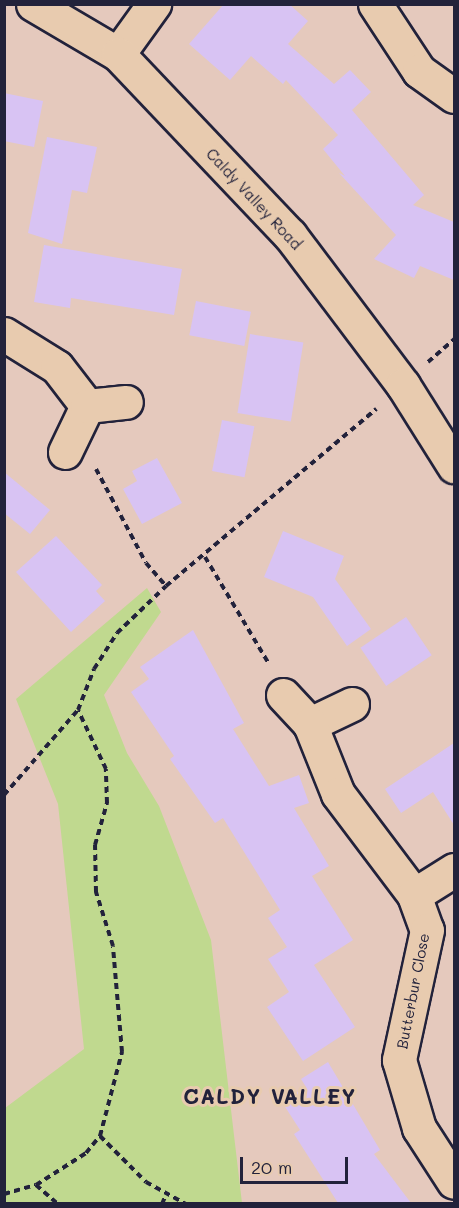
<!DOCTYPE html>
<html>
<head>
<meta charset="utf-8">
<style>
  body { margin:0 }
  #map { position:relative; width:459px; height:1208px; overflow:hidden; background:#e5c9bd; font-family:Mali,sans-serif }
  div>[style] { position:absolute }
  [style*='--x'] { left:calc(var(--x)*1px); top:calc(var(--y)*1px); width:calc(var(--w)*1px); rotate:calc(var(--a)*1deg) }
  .green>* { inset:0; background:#c0d98f }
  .building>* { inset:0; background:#d8c3f3; transform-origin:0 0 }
  .path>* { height:4px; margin-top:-2px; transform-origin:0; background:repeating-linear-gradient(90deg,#22223b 0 6px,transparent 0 10.5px) }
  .roads { filter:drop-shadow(2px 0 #22223b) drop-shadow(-2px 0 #22223b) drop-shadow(0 2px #22223b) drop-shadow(0 -2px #22223b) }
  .street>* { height:33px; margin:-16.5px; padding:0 16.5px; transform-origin:16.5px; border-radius:16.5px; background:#e8cbaf }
  .secondary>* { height:33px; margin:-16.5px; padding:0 16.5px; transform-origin:16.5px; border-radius:16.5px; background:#e8cbaf }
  span { translate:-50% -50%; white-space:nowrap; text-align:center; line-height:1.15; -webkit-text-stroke:6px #e8cbaf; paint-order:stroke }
  .street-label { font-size:15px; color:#22223b }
  .district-label { font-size:21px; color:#22223b; font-weight:700; letter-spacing:1.5px }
  .frame { position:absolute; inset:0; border:6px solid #22223b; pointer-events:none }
  .scale { position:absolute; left:240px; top:1157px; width:108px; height:27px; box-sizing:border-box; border:3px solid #22223b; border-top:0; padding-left:8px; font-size:18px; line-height:21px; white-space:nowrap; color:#22223b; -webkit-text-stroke:4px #e8cbaf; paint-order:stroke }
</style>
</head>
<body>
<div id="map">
  <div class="green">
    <div style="clip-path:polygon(147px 588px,161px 612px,104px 695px,127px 753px,159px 806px,211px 940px,242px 1203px,5px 1203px,5px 1108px,84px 1049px,58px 804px,16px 699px)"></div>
  </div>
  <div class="building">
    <div style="clip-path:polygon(224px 4px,289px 4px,308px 21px,288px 44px,334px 84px,350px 70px,371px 92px,352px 110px,424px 195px,413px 205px,454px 222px,454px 280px,420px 266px,414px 278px,374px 259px,396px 235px,339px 173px,345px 176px,323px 149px,338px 135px,286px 80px,283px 84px,251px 56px,230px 80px,189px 44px)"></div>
    <div style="clip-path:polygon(4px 93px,43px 101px,34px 147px,4px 141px)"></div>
    <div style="clip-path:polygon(47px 137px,97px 147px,87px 193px,72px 190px,62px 244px,28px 233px)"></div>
    <div style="clip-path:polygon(44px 245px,182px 269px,174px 315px,71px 298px,70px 308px,34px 302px)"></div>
    <div style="left:196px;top:301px;width:56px;height:35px;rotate:11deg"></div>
    <div style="left:250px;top:334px;width:54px;height:80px;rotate:9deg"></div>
    <div style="left:222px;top:420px;width:33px;height:52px;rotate:11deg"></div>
    <div style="clip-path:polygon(157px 458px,182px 503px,142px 524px,123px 489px,137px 481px,132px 471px)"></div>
    <div style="clip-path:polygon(4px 472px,50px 510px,30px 534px,4px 513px)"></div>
    <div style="clip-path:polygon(283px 531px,344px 556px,335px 579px,371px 629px,347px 646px,313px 597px,264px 577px)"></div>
    <div style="clip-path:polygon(56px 536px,102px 585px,96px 591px,105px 601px,71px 632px,16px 572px)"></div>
    <div style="left:406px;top:617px;width:46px;height:55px;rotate:56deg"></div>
    <div style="clip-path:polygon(193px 630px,244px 723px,233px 729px,269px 786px,299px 775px,309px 803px,294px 808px,329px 866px,312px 876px,353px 940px,314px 965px,355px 1027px,303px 1061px,267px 1007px,289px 992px,268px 959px,287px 947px,268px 918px,280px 910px,223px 818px,215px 823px,170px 759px,174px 756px,131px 692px,149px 679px,140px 667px)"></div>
    <div style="clip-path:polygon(454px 743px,454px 825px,433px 792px,401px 813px,385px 789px)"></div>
    <div style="clip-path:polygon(328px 1062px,380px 1150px,374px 1154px,411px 1203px,338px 1203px,294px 1134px,300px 1130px,282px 1102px,306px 1087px,301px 1079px)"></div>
  </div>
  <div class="path">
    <div style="--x:428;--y:362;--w:35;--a:-41"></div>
    <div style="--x:96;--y:469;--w:106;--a:62"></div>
    <div style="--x:146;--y:563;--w:30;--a:49"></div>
    <div style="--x:205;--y:557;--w:125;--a:59.1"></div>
    <div style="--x:4;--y:795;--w:113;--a:-49"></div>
    <div style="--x:100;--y:1136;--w:65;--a:45"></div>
    <div style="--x:146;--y:1182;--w:46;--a:28.8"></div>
    <div style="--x:36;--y:1185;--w:29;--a:41"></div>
    <div style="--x:4;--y:1194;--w:33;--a:-16"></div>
    <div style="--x:36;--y:1185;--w:59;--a:-32.6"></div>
    <div style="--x:86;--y:1153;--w:22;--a:-51"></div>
    <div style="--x:100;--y:1136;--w:87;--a:-75.3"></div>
    <div style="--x:122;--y:1052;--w:106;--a:-94.9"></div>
    <div style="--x:113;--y:946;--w:57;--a:-107.5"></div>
    <div style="--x:96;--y:892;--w:47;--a:-91.2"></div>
    <div style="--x:95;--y:845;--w:44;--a:-74.1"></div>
    <div style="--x:107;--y:803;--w:34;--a:-92"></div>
    <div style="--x:106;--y:769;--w:65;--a:-115.4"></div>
    <div style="--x:78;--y:710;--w:44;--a:-68.7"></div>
    <div style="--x:94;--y:669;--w:43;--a:-57.4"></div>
    <div style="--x:117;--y:633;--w:68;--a:-43.8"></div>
    <div style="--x:166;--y:586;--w:275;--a:-40.1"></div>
    <div style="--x:162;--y:1204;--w:13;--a:-67"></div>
  </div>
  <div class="roads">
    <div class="street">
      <div style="--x:375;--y:4;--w:80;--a:56.7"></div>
      <div style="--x:419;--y:71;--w:43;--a:35.5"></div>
      <div style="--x:118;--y:54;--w:62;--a:-54.2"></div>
      <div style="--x:4;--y:334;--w:62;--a:31.9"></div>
      <div style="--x:57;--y:367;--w:49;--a:52.4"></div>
      <div style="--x:87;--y:406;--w:51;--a:115.6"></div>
      <div style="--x:87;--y:406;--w:39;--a:-6"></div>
      <div style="--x:283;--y:695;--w:40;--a:47"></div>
      <div style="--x:352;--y:704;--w:47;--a:154.5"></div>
      <div style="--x:310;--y:724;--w:75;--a:68.2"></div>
      <div style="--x:338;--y:794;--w:126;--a:53"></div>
      <div style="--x:454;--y:870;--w:47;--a:148"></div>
      <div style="--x:414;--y:895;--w:37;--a:70"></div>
      <div style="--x:427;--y:930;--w:133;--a:102.2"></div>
      <div style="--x:399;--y:1060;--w:71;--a:73.6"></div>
      <div style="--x:419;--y:1128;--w:64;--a:57.1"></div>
    </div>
    <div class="secondary">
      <div style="--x:33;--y:4;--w:99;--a:30.5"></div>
      <div style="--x:118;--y:54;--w:250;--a:46.5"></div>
      <div style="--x:290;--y:235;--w:188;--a:53"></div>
      <div style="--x:403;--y:385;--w:96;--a:57.8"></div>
    </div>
  </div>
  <div class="street-label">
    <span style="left:254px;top:199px;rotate:47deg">Caldy Valley Road</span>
    <span style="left:413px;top:991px;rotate:-79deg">Butterbur Close</span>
  </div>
  <div class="district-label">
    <span style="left:270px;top:1096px">CALDY VALLEY</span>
  </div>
  <div class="frame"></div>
  <div class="scale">20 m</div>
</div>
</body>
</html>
